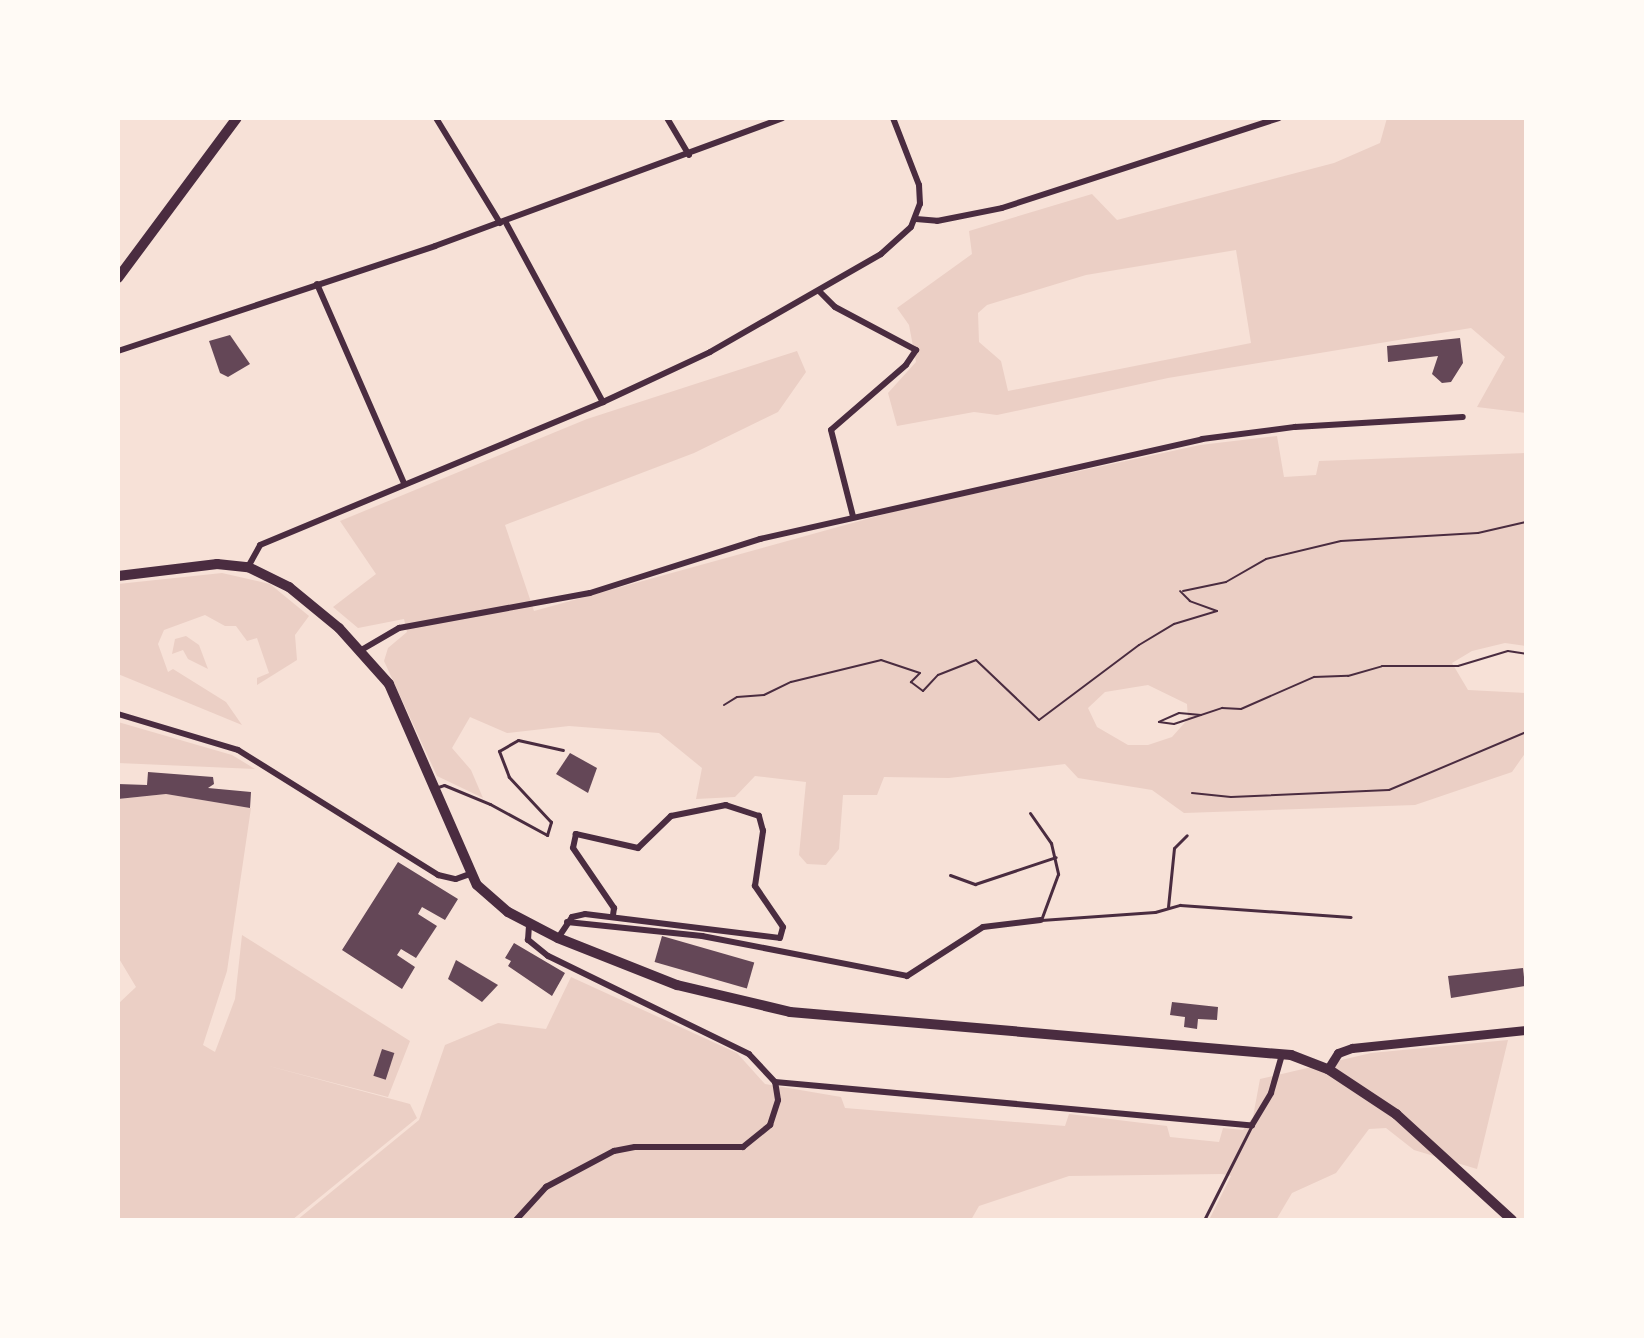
<!DOCTYPE html>
<html>
<head>
<meta charset="utf-8">
<style>
  body { margin:0 }
  #map { position:relative; width:1644px; height:1338px; overflow:hidden; background:#f7e1d7; font-family:"Varela Round",sans-serif }
  div>[style] { position:absolute }
  [style*='--x'] { left:calc(var(--x)*1px); top:calc(var(--y)*1px); width:calc(var(--w)*1px); rotate:calc(var(--a)*1deg) }
  .green>* { inset:0; background:#ebcfc5 }
  .building>* { inset:0; background:#644757; transform-origin:0 0 }
  .path>* { height:2px; margin:-1px; padding:0 1px; transform-origin:1px; border-radius:1px; background:#4a2c40 }
  .service>* { height:3px; margin:-1.5px; padding:0 1.5px; transform-origin:1.5px; border-radius:1.5px; background:#4a2c40 }
  .minor>* { height:6px; margin:-3px; padding:0 3px; transform-origin:3px; border-radius:3px; background:#4a2c40 }
  .secondary>* { height:9px; margin:-4.5px; padding:0 4.5px; transform-origin:4.5px; border-radius:4.5px; background:#4a2c40 }
  .primary>* { height:10px; margin:-5px; padding:0 5px; transform-origin:5px; border-radius:5px; background:#4a2c40 }
  span { translate:-50% -50%; white-space:nowrap; text-align:center; line-height:1.15; -webkit-text-stroke:7px #fffaf5; paint-order:stroke }
  .frame { position:absolute; inset:0; border:120px solid #fffaf5; pointer-events:none }
</style>
</head>
<body>
<div id="map">
  <div class="green">
    <div style="clip-path:polygon(evenodd,1387px 118px,1526px 118px,1526px 413px,1477px 407px,1505px 357px,1471px 328px,1168px 378px,997px 415px,974px 412px,897px 426px,888px 393px,916px 362px,909px 325px,897px 308px,972px 254px,969px 231px,1092px 194px,1117px 220px,1334px 163px,1380px 143px,1387px 118px,1236px 250px,1251px 343px,1008px 391px,1001px 361px,979px 342px,978px 313px,987px 305px,1086px 275px,1236px 250px)"></div>
    <div style="clip-path:polygon(evenodd,797px 351px,806px 372px,778px 412px,694px 453px,505px 525px,534px 611px,903px 509px,1200px 445px,1277px 436px,1284px 477px,1316px 475px,1319px 461px,1526px 453px,1526px 646px,1505px 643px,1472px 651px,1452px 663px,1468px 690px,1526px 693px,1526px 752px,1512px 772px,1415px 805px,1184px 813px,1152px 790px,1078px 778px,1065px 764px,949px 778px,884px 777px,877px 795px,843px 795px,839px 849px,826px 865px,807px 864px,799px 855px,806px 782px,755px 776px,735px 797px,696px 799px,702px 768px,659px 733px,569px 726px,507px 733px,470px 717px,452px 748px,471px 770px,483px 798px,437px 776px,384px 661px,388px 648px,407px 632px,404px 619px,358px 628px,333px 607px,376px 574px,340px 521px,587px 419px,797px 351px,1148px 685px,1187px 704px,1188px 719px,1172px 737px,1148px 745px,1128px 745px,1097px 727px,1088px 708px,1105px 692px,1148px 685px)"></div>
    <div style="clip-path:polygon(222px 573px,270px 584px,309px 616px,295px 635px,297px 660px,257px 685px,257px 678px,269px 673px,257px 638px,247px 641px,236px 626px,225px 626px,205px 615px,164px 630px,158px 644px,168px 672px,173px 669px,226px 702px,242px 725px,118px 674px,118px 584px)"></div>
    <div style="clip-path:polygon(186px 636px,199px 645px,208px 669px,188px 659px,183px 650px,172px 654px,175px 639px)"></div>
    <div style="clip-path:polygon(118px 722px,232px 755px,255px 769px,118px 763px)"></div>
    <div style="clip-path:polygon(166px 794px,251px 808px,227px 971px,203px 1045px,215px 1052px,235px 999px,242px 935px,410px 1041px,388px 1097px,265px 1065px,410px 1104px,417px 1118px,292px 1220px,118px 1220px,118px 1004px,136px 987px,118px 957px,118px 799px)"></div>
    <div style="clip-path:polygon(571px 977px,737px 1053px,765px 1084px,841px 1097px,845px 1108px,1065px 1126px,1069px 1114px,1167px 1126px,1170px 1137px,1219px 1142px,1223px 1128px,1243px 1130px,1253px 1117px,1260px 1079px,1371px 1053px,1508px 1040px,1477px 1169px,1414px 1150px,1386px 1128px,1369px 1129px,1336px 1173px,1292px 1193px,1276px 1220px,1209px 1220px,1231px 1176px,1222px 1174px,1069px 1176px,979px 1206px,971px 1220px,297px 1220px,419px 1120px,445px 1045px,498px 1023px,546px 1029px)"></div>
  </div>
  <div class="building">
    <div style="clip-path:polygon(230px 335px,250px 364px,228px 377px,220px 373px,209px 341px)"></div>
    <div style="clip-path:polygon(1460px 338px,1463px 363px,1451px 382px,1442px 383px,1432px 374px,1438px 356px,1388px 362px,1387px 346px)"></div>
    <div style="clip-path:polygon(570px 753px,597px 768px,588px 793px,556px 774px)"></div>
    <div style="clip-path:polygon(148px 772px,213px 777px,214px 784px,208px 788px,251px 792px,250px 808px,166px 794px,118px 799px,118px 784px,147px 785px)"></div>
    <div style="clip-path:polygon(398px 862px,458px 899px,445px 920px,422px 907px,418px 914px,437px 926px,416px 958px,401px 949px,397px 955px,415px 967px,402px 989px,342px 950px)"></div>
    <div style="left:662px;top:936px;width:96px;height:27px;rotate:16deg"></div>
    <div style="clip-path:polygon(514px 943px,565px 973px,552px 996px,508px 966px,511px 961px,505px 958px)"></div>
    <div style="clip-path:polygon(456px 960px,498px 985px,482px 1002px,448px 979px)"></div>
    <div style="clip-path:polygon(1523px 968px,1525px 986px,1451px 998px,1448px 976px)"></div>
    <div style="clip-path:polygon(1172px 1002px,1218px 1007px,1217px 1020px,1198px 1019px,1197px 1029px,1184px 1027px,1185px 1017px,1170px 1015px)"></div>
    <div style="left:382px;top:1049px;width:13px;height:28px;rotate:18deg"></div>
  </div>
  <div class="path">
    <div style="--x:1183;--y:591;--w:44;--a:-11.8"></div>
    <div style="--x:1226;--y:582;--w:46;--a:-29.9"></div>
    <div style="--x:1266;--y:559;--w:77;--a:-13.5"></div>
    <div style="--x:1341;--y:541;--w:137;--a:-3.3"></div>
    <div style="--x:1478;--y:533;--w:49;--a:-12.9"></div>
    <div style="--x:724;--y:705;--w:15;--a:-32"></div>
    <div style="--x:737;--y:697;--w:27;--a:-4"></div>
    <div style="--x:764;--y:695;--w:30;--a:-26"></div>
    <div style="--x:791;--y:682;--w:93;--a:-13.7"></div>
    <div style="--x:881;--y:660;--w:41;--a:18.4"></div>
    <div style="--x:920;--y:673;--w:13;--a:135"></div>
    <div style="--x:911;--y:682;--w:15;--a:37"></div>
    <div style="--x:923;--y:691;--w:22;--a:-47"></div>
    <div style="--x:938;--y:675;--w:41;--a:-21.5"></div>
    <div style="--x:976;--y:660;--w:87;--a:43.6"></div>
    <div style="--x:1039;--y:720;--w:125;--a:-36.9"></div>
    <div style="--x:1139;--y:645;--w:41;--a:-31"></div>
    <div style="--x:1174;--y:624;--w:45;--a:-16.8"></div>
    <div style="--x:1217;--y:611;--w:29;--a:-160"></div>
    <div style="--x:1190;--y:601;--w:14;--a:-135"></div>
    <div style="--x:1201;--y:715;--w:22;--a:-175"></div>
    <div style="--x:1179;--y:713;--w:22;--a:156"></div>
    <div style="--x:1159;--y:722;--w:15;--a:8"></div>
    <div style="--x:1174;--y:724;--w:51;--a:-18.4"></div>
    <div style="--x:1222;--y:708;--w:19;--a:3"></div>
    <div style="--x:1241;--y:709;--w:80;--a:-23.7"></div>
    <div style="--x:1314;--y:677;--w:34;--a:-2"></div>
    <div style="--x:1348;--y:676;--w:35;--a:-16"></div>
    <div style="--x:1382;--y:666;--w:76;--a:0"></div>
    <div style="--x:1458;--y:666;--w:52;--a:-16.7"></div>
    <div style="--x:1508;--y:651;--w:18;--a:9"></div>
    <div style="--x:1192;--y:793;--w:39;--a:6"></div>
    <div style="--x:1231;--y:797;--w:158;--a:-2.5"></div>
    <div style="--x:1389;--y:790;--w:149;--a:-22.9"></div>
  </div>
  <div class="service">
    <div style="--x:438;--y:787;--w:6;--a:-18"></div>
    <div style="--x:444;--y:785;--w:50;--a:22.4"></div>
    <div style="--x:490;--y:804;--w:65;--a:28.5"></div>
    <div style="--x:547;--y:835;--w:14;--a:-73"></div>
    <div style="--x:551;--y:822;--w:62;--a:-133"></div>
    <div style="--x:509;--y:777;--w:28;--a:-111"></div>
    <div style="--x:499;--y:751;--w:22;--a:-30"></div>
    <div style="--x:518;--y:740;--w:46;--a:12.5"></div>
    <div style="--x:1030;--y:813;--w:37;--a:55"></div>
    <div style="--x:1051;--y:843;--w:32;--a:77"></div>
    <div style="--x:1058;--y:874;--w:49;--a:110.3"></div>
    <div style="--x:950;--y:875;--w:27;--a:20"></div>
    <div style="--x:975;--y:884;--w:85;--a:-18.4"></div>
    <div style="--x:1168;--y:907;--w:59;--a:-84.2"></div>
    <div style="--x:1174;--y:848;--w:18;--a:-45"></div>
    <div style="--x:1041;--y:920;--w:114;--a:-4"></div>
    <div style="--x:1155;--y:912;--w:26;--a:-16"></div>
    <div style="--x:1180;--y:905;--w:171;--a:4"></div>
    <div style="--x:1204;--y:1220;--w:106;--a:-63.2"></div>
  </div>
  <div class="minor">
    <div style="--x:436;--y:118;--w:123;--a:58.6"></div>
    <div style="--x:667;--y:118;--w:43;--a:59.3"></div>
    <div style="--x:916;--y:219;--w:21;--a:5"></div>
    <div style="--x:937;--y:221;--w:66;--a:-11.3"></div>
    <div style="--x:1002;--y:208;--w:291;--a:-18"></div>
    <div style="--x:505;--y:221;--w:206;--a:61.6"></div>
    <div style="--x:317;--y:284;--w:217;--a:66.4"></div>
    <div style="--x:820;--y:292;--w:21;--a:45"></div>
    <div style="--x:835;--y:307;--w:92;--a:28"></div>
    <div style="--x:916;--y:350;--w:18;--a:124"></div>
    <div style="--x:906;--y:365;--w:99;--a:139.1"></div>
    <div style="--x:831;--y:430;--w:89;--a:75.7"></div>
    <div style="--x:118;--y:351;--w:334;--a:-18.3"></div>
    <div style="--x:435;--y:246;--w:370;--a:-20.2"></div>
    <div style="--x:248;--y:567;--w:25;--a:-61"></div>
    <div style="--x:260;--y:545;--w:372;--a:-22.6"></div>
    <div style="--x:603;--y:402;--w:118;--a:-25"></div>
    <div style="--x:710;--y:352;--w:197;--a:-29.8"></div>
    <div style="--x:881;--y:254;--w:40;--a:-42"></div>
    <div style="--x:911;--y:227;--w:25;--a:-69"></div>
    <div style="--x:920;--y:204;--w:19;--a:-93"></div>
    <div style="--x:919;--y:185;--w:72;--a:-111.2"></div>
    <div style="--x:363;--y:649;--w:42;--a:-30.3"></div>
    <div style="--x:399;--y:628;--w:194;--a:-10.4"></div>
    <div style="--x:590;--y:593;--w:178;--a:-17.6"></div>
    <div style="--x:760;--y:539;--w:453;--a:-12.7"></div>
    <div style="--x:1202;--y:439;--w:94;--a:-7.4"></div>
    <div style="--x:1295;--y:427;--w:168;--a:-3.4"></div>
    <div style="--x:118;--y:714;--w:125;--a:16.7"></div>
    <div style="--x:238;--y:750;--w:236;--a:32"></div>
    <div style="--x:438;--y:875;--w:18;--a:13"></div>
    <div style="--x:456;--y:879;--w:15;--a:-20"></div>
    <div style="--x:567;--y:922;--w:136;--a:5.9"></div>
    <div style="--x:702;--y:936;--w:209;--a:11"></div>
    <div style="--x:907;--y:976;--w:90;--a:-32.8"></div>
    <div style="--x:983;--y:927;--w:58;--a:-6.9"></div>
    <div style="--x:558;--y:938;--w:25;--a:-56"></div>
    <div style="--x:572;--y:917;--w:13;--a:-13"></div>
    <div style="--x:585;--y:914;--w:196;--a:7"></div>
    <div style="--x:780;--y:938;--w:11;--a:-75"></div>
    <div style="--x:783;--y:927;--w:50;--a:-124.3"></div>
    <div style="--x:755;--y:886;--w:56;--a:-81.7"></div>
    <div style="--x:763;--y:831;--w:16;--a:-105"></div>
    <div style="--x:759;--y:816;--w:35;--a:-162"></div>
    <div style="--x:726;--y:805;--w:56;--a:168.7"></div>
    <div style="--x:671;--y:816;--w:46;--a:135.9"></div>
    <div style="--x:638;--y:848;--w:64;--a:-167.3"></div>
    <div style="--x:576;--y:834;--w:14;--a:102"></div>
    <div style="--x:573;--y:848;--w:73;--a:55.7"></div>
    <div style="--x:614;--y:908;--w:7;--a:98"></div>
    <div style="--x:775;--y:1082;--w:479;--a:5.2"></div>
    <div style="--x:1252;--y:1125;--w:37;--a:-59"></div>
    <div style="--x:1271;--y:1093;--w:40;--a:-74"></div>
    <div style="--x:516;--y:1220;--w:45;--a:-47.7"></div>
    <div style="--x:546;--y:1187;--w:77;--a:-27.9"></div>
    <div style="--x:614;--y:1151;--w:21;--a:-11"></div>
    <div style="--x:635;--y:1147;--w:108;--a:0"></div>
    <div style="--x:743;--y:1147;--w:35;--a:-39"></div>
    <div style="--x:770;--y:1125;--w:26;--a:-72"></div>
    <div style="--x:778;--y:1100;--w:18;--a:-99"></div>
    <div style="--x:775;--y:1082;--w:38;--a:-133"></div>
    <div style="--x:749;--y:1054;--w:224;--a:-154"></div>
    <div style="--x:548;--y:956;--w:26;--a:-141"></div>
    <div style="--x:528;--y:940;--w:16;--a:-86"></div>
  </div>
  <div class="secondary">
    <div style="--x:1328;--y:1069;--w:19;--a:-58"></div>
    <div style="--x:1338;--y:1053;--w:15;--a:-20"></div>
    <div style="--x:1352;--y:1048;--w:175;--a:-5.9"></div>
  </div>
  <div class="primary">
    <div style="--x:118;--y:278;--w:199;--a:-53.4"></div>
    <div style="--x:118;--y:576;--w:100;--a:-6.9"></div>
    <div style="--x:217;--y:564;--w:31;--a:6"></div>
    <div style="--x:248;--y:567;--w:46;--a:26"></div>
    <div style="--x:289;--y:587;--w:65;--a:39.4"></div>
    <div style="--x:339;--y:628;--w:75;--a:48.2"></div>
    <div style="--x:389;--y:684;--w:219;--a:66.4"></div>
    <div style="--x:477;--y:885;--w:41;--a:41.1"></div>
    <div style="--x:508;--y:912;--w:56;--a:27.5"></div>
    <div style="--x:558;--y:938;--w:128;--a:21.6"></div>
    <div style="--x:677;--y:985;--w:116;--a:13.4"></div>
    <div style="--x:790;--y:1012;--w:503;--a:4.91"></div>
    <div style="--x:1291;--y:1055;--w:40;--a:21"></div>
    <div style="--x:1328;--y:1069;--w:82;--a:33.5"></div>
    <div style="--x:1396;--y:1114;--w:157;--a:42.4"></div>
  </div>
  <div class="frame"></div>
</div>
</body>
</html>
